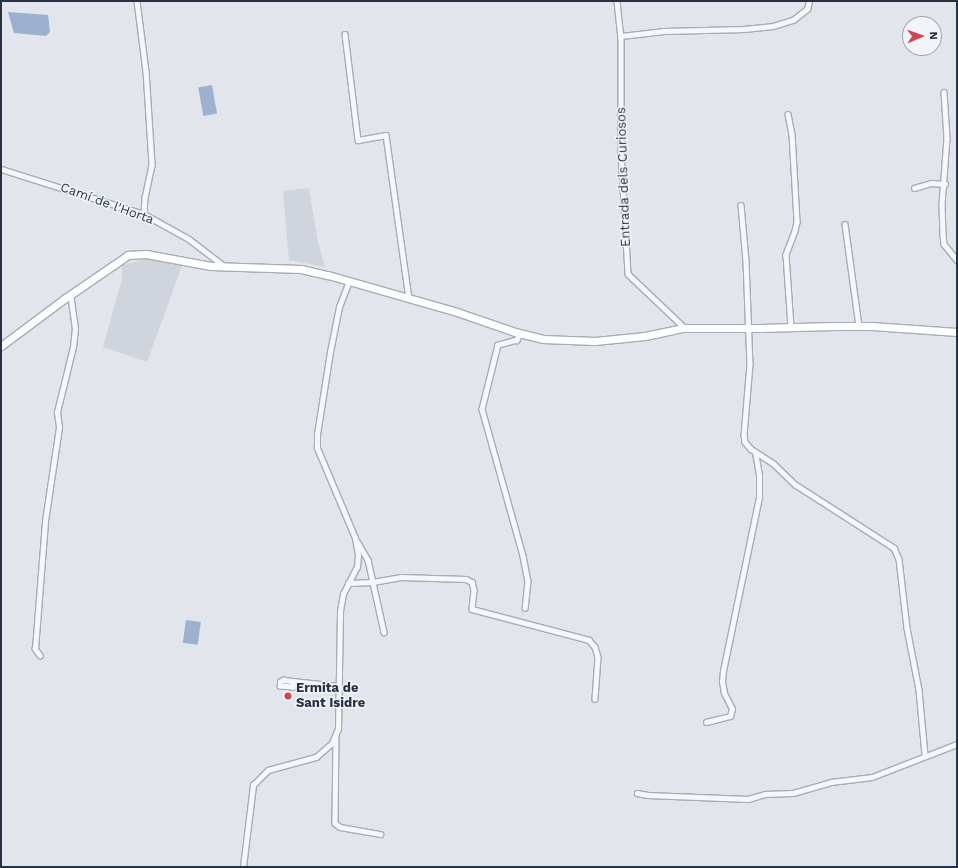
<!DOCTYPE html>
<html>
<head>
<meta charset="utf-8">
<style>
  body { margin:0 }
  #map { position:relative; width:958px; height:868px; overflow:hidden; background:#e2e5eb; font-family:"Work Sans",sans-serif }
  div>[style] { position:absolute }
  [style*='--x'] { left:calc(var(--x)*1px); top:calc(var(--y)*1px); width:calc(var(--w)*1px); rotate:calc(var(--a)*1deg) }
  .built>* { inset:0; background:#d0d4dd }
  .water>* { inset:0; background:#9cb1cd; transform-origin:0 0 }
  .roads { filter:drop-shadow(1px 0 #a7acb6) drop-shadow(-1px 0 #a7acb6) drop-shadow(0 1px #a7acb6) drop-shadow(0 -1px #a7acb6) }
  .minor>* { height:4.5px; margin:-2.25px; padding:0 2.25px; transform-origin:2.25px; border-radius:2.25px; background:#f5f7f9 }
  .secondary>* { height:7px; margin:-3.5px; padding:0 3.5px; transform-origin:3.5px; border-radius:3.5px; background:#fff }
  .dots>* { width:11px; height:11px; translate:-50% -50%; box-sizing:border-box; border:2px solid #f2f5f8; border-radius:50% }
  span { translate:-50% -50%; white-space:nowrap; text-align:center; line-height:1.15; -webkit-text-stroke:3px #f2f5f8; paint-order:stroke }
  .street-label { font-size:13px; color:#293244 }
  .poi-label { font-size:13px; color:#293244; font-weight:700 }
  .left { translate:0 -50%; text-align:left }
  .frame { position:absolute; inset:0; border:2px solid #293244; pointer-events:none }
  .north { position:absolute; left:902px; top:16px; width:40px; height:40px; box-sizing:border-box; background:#f2f5f8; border:1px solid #a2a7b0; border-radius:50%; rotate:88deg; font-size:11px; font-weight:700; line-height:16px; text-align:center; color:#293244 }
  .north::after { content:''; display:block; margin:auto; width:14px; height:18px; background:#d54352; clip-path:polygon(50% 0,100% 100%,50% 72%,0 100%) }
</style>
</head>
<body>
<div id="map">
  <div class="built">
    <div style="clip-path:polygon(309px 188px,318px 242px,325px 267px,289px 260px,283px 191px)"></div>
    <div style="clip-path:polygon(146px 259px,182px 266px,147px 362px,103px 347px,122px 279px,122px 265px)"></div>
  </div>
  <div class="water">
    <div style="clip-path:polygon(8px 12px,48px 15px,50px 32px,46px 36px,14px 33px)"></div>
    <div style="left:212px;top:85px;width:29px;height:14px;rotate:80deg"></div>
    <div style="left:186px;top:620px;width:15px;height:23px;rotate:8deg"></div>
  </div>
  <div class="roads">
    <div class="minor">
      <div style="--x:137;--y:1;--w:71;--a:82.7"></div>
      <div style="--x:146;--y:71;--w:94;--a:86.3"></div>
      <div style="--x:152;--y:165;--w:33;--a:102"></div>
      <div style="--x:145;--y:197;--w:17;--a:93"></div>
      <div style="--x:617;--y:1;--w:37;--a:84"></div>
      <div style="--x:621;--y:38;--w:114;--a:90"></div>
      <div style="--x:621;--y:152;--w:122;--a:86.7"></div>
      <div style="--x:628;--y:274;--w:79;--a:43.5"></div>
      <div style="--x:345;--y:34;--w:107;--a:83"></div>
      <div style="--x:358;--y:140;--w:28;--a:-10"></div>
      <div style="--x:386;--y:135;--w:165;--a:82"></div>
      <div style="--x:621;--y:36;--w:43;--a:-6.6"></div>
      <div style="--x:664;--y:31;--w:80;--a:-1.4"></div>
      <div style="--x:744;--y:29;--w:29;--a:-6"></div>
      <div style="--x:773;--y:26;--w:21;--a:-17"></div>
      <div style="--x:793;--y:20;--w:18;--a:-38"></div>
      <div style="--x:807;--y:9;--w:8;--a:-76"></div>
      <div style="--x:944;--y:92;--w:46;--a:86.3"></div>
      <div style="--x:947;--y:138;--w:67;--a:94.3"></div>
      <div style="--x:942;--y:205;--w:30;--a:88"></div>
      <div style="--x:943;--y:235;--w:9;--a:84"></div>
      <div style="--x:944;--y:244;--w:21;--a:51"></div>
      <div style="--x:788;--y:114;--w:20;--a:79"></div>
      <div style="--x:792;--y:134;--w:88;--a:86.7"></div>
      <div style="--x:797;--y:222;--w:9;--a:103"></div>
      <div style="--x:795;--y:231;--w:26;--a:111"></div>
      <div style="--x:786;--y:255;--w:72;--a:86"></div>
      <div style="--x:1;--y:169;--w:150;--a:17.5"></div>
      <div style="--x:144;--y:214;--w:51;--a:29.1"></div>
      <div style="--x:189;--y:239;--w:44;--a:37.6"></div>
      <div style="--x:914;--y:188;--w:18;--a:-16"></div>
      <div style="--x:931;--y:183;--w:14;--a:4"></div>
      <div style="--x:741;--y:205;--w:56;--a:84.9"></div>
      <div style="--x:746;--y:261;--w:103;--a:87.8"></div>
      <div style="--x:750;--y:364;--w:71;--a:94.8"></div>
      <div style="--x:744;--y:435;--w:7;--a:82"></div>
      <div style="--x:745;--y:442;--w:9;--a:49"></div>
      <div style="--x:751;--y:449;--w:27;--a:33"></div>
      <div style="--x:774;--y:464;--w:30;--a:44"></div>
      <div style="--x:796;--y:485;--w:117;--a:32.7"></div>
      <div style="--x:894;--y:548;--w:12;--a:66"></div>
      <div style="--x:899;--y:559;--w:69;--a:83.4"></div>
      <div style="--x:907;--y:628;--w:63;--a:79"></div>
      <div style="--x:919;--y:690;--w:65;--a:84.7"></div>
      <div style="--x:845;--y:224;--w:103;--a:82.2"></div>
      <div style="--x:520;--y:333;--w:8;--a:113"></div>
      <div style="--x:517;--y:340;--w:20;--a:165"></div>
      <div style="--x:498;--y:345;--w:66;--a:104"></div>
      <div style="--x:482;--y:409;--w:153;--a:74.4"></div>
      <div style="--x:523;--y:556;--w:25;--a:79"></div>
      <div style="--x:528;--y:581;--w:27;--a:96"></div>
      <div style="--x:357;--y:541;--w:22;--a:60"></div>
      <div style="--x:368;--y:560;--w:74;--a:77.5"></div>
      <div style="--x:348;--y:583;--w:25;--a:-2"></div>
      <div style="--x:373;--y:582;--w:28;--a:-10"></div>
      <div style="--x:401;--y:577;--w:65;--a:1.8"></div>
      <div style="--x:466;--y:579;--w:7;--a:27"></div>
      <div style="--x:472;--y:582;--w:8;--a:76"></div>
      <div style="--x:474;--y:590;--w:19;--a:96"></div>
      <div style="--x:472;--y:609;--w:121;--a:14.8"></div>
      <div style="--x:589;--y:640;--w:9;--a:49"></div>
      <div style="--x:595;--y:647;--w:10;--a:73"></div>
      <div style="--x:598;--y:657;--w:42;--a:94.1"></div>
      <div style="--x:40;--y:656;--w:9;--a:-126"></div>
      <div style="--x:35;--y:649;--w:128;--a:-85.5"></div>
      <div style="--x:45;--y:521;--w:95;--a:-81.5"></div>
      <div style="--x:59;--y:427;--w:15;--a:-98"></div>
      <div style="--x:57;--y:412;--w:67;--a:-76.2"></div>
      <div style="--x:73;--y:347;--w:18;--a:-84"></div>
      <div style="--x:75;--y:329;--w:34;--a:-98"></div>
      <div style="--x:293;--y:681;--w:6;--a:90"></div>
      <div style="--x:293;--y:687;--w:13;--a:-176"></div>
      <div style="--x:280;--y:686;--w:4;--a:-90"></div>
      <div style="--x:280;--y:682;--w:4;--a:-34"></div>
      <div style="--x:283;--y:680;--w:56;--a:6.1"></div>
      <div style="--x:706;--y:722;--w:25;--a:-14"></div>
      <div style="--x:730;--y:716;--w:7;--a:-74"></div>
      <div style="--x:732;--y:709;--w:18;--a:-117"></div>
      <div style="--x:724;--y:693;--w:11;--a:-100"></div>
      <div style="--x:722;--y:682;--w:11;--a:-85"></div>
      <div style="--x:723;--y:671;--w:178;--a:-78.3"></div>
      <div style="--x:759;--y:497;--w:22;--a:-90"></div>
      <div style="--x:759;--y:475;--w:23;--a:-100"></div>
      <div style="--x:336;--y:738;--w:85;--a:90.7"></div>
      <div style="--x:335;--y:823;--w:6;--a:39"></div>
      <div style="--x:340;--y:827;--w:41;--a:9.9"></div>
      <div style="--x:637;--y:793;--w:11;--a:10"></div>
      <div style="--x:648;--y:795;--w:100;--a:2.3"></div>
      <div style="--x:748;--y:799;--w:18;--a:-16"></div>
      <div style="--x:765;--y:794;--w:28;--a:-2"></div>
      <div style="--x:793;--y:793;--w:40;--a:-16"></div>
      <div style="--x:831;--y:782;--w:41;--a:-7"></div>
      <div style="--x:872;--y:777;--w:91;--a:-21.2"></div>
      <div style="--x:243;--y:867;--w:83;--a:-83"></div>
      <div style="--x:253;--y:785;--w:21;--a:-45"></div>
      <div style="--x:268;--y:770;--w:50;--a:-15.2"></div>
      <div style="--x:316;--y:757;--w:21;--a:-41"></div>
      <div style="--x:332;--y:743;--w:15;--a:-67"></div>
      <div style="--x:338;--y:729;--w:118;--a:-89"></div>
      <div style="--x:340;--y:611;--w:17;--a:-80"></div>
      <div style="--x:343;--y:594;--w:30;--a:-63"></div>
      <div style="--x:357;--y:567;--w:12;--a:-85"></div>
      <div style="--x:358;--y:555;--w:17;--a:-100"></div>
      <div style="--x:355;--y:538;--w:98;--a:-112.9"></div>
      <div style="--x:317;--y:448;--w:14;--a:-90"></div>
      <div style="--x:317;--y:434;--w:83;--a:-81"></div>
      <div style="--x:330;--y:352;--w:46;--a:-78.7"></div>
      <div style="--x:339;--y:307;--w:28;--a:-69"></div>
    </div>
    <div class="secondary">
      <div style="--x:1;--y:346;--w:79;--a:-36.7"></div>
      <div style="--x:64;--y:299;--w:78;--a:-34.5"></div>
      <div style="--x:128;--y:255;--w:18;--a:-3"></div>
      <div style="--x:146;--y:254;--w:66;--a:10.5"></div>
      <div style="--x:211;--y:266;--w:90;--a:1.9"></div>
      <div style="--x:301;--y:269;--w:28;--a:13"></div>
      <div style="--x:328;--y:275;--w:134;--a:16"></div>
      <div style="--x:457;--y:312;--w:61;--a:19"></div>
      <div style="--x:515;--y:332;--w:29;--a:14"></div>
      <div style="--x:543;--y:339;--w:52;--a:2.2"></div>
      <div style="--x:595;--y:341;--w:50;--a:-5.7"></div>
      <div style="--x:645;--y:336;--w:38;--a:-12"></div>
      <div style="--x:682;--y:328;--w:77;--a:0"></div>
      <div style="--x:759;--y:328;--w:75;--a:-1.5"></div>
      <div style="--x:834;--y:326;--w:38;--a:0"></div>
      <div style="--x:872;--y:326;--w:85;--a:4"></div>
    </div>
  </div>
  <div class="dots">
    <div style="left:288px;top:696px;background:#d54352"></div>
  </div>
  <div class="street-label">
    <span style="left:624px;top:177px;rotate:-92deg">Entrada dels Curiosos</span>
    <span style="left:107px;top:204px;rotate:20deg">Camí de l'Horta</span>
  </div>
  <div class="poi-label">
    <span class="left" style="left:296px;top:696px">Ermita de<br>Sant Isidre</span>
  </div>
  <div class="frame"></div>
  <div class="north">N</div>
</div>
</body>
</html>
